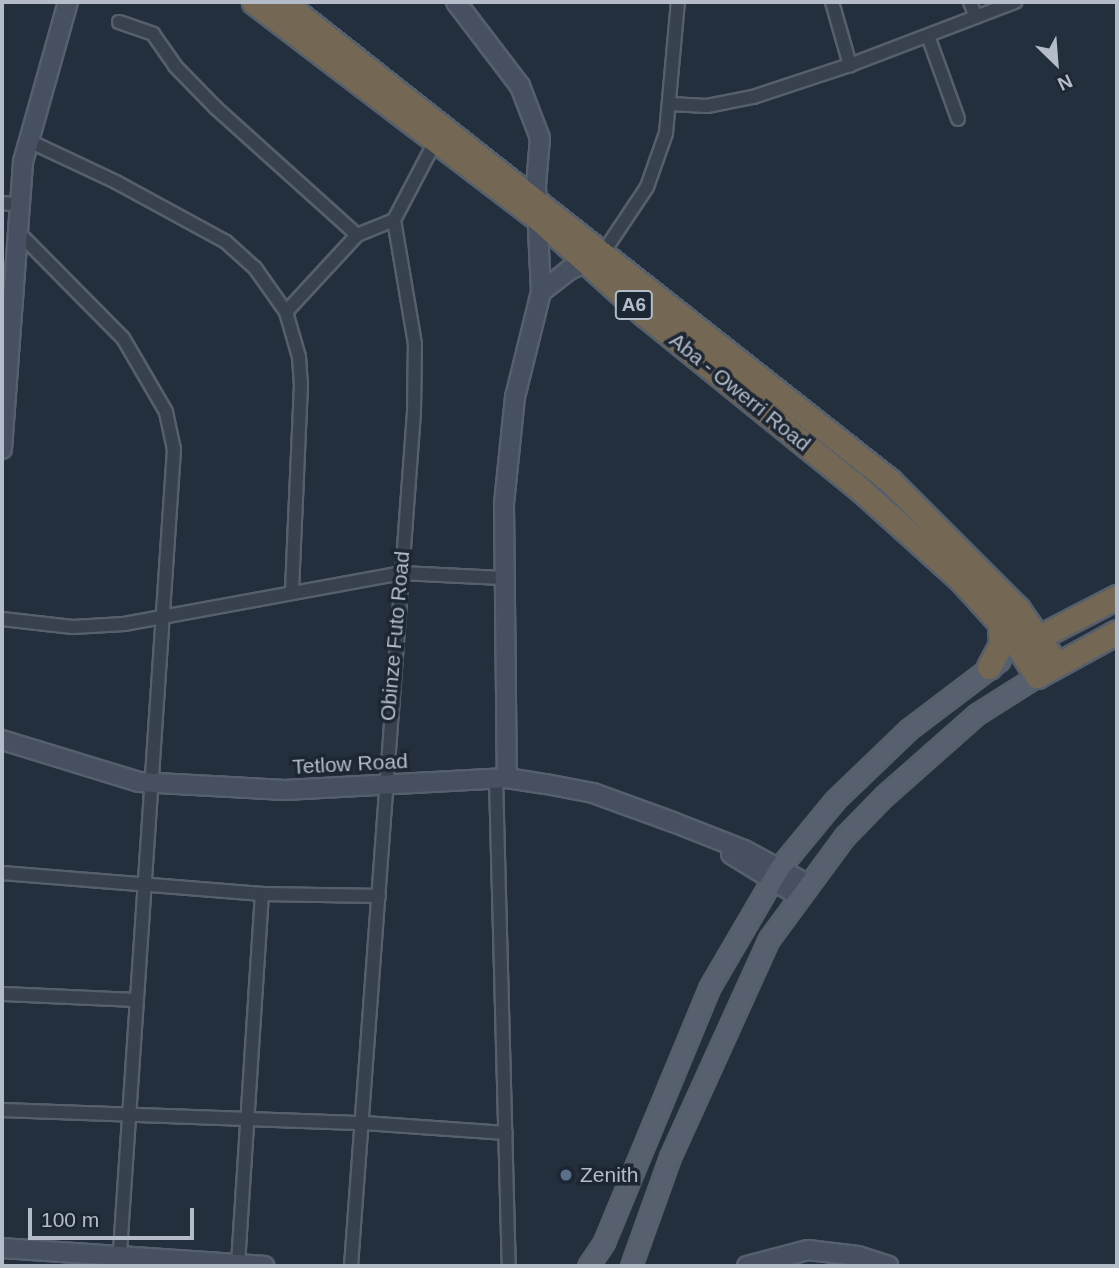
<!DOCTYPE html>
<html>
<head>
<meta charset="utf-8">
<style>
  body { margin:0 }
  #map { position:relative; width:1119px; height:1268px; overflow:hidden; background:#242f3e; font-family:Arial,sans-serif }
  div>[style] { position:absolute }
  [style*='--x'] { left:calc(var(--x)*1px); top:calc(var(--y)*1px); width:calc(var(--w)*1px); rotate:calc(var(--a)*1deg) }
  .roads { filter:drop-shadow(2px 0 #565f6c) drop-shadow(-2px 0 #565f6c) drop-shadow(0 2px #565f6c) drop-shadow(0 -2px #565f6c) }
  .street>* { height:12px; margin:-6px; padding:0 6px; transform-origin:6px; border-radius:6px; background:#38414e }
  .secondary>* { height:18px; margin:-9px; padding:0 9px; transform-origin:9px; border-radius:9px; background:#465061 }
  .primary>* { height:19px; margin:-9.5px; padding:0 9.5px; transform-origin:9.5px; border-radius:9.5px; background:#56606e }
  .highway>* { height:23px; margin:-11.5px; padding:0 11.5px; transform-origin:11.5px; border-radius:11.5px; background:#746855 }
  .dots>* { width:19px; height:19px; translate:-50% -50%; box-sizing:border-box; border:4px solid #1d2633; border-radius:50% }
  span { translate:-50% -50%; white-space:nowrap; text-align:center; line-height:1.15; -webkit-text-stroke:7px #1d2633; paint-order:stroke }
  .shield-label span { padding:2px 5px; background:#1d2633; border:2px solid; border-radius:5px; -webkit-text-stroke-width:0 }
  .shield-label { font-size:19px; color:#b4bcc9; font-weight:700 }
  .street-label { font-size:21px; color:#b4bcc9 }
  .poi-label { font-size:21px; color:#b4bcc9 }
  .left { translate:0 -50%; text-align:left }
  .frame { position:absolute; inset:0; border:4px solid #b4bcc9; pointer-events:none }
  .north { position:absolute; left:1021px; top:28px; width:70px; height:70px; -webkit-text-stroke:5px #1d2633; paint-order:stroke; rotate:155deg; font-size:19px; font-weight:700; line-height:28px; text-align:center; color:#b4bcc9 }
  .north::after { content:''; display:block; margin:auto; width:24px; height:32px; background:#b4bcc9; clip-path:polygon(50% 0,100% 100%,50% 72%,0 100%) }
  .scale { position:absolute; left:28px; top:1208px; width:166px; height:32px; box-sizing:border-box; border:4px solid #b4bcc9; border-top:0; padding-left:9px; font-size:21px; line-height:24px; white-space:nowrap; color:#b4bcc9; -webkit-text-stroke:5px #1d2633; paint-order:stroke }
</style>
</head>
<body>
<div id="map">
  <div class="roads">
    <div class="street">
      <div style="--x:832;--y:2;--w:66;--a:74.1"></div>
      <div style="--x:970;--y:2;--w:16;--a:68"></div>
      <div style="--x:119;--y:22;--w:36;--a:19"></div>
      <div style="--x:153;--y:34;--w:39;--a:55"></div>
      <div style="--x:175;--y:66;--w:59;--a:45.7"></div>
      <div style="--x:216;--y:108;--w:190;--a:42"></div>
      <div style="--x:928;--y:36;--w:88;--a:70.1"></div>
      <div style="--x:670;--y:104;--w:37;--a:3"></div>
      <div style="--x:707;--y:106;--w:47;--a:-11.1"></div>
      <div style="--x:753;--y:97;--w:102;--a:-18.3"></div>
      <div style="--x:850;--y:65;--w:177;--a:-20.9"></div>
      <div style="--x:29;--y:141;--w:96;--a:25.2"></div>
      <div style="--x:116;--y:182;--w:125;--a:28.6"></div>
      <div style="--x:226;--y:242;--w:39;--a:42"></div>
      <div style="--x:255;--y:268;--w:54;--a:54.8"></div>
      <div style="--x:286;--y:312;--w:47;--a:73.9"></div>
      <div style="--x:299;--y:357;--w:27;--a:86"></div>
      <div style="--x:301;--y:384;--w:209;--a:92.5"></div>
      <div style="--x:2;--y:203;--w:18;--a:6"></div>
      <div style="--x:18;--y:232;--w:149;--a:45.3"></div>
      <div style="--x:123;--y:338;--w:86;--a:59.8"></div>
      <div style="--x:166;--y:412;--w:38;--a:78"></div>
      <div style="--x:174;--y:449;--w:819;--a:93.85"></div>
      <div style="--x:603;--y:253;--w:79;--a:-56.3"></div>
      <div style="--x:647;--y:187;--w:57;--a:-70.6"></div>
      <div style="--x:666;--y:133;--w:132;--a:-84.8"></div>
      <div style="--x:286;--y:312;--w:105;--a:-47.3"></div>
      <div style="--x:357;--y:235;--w:40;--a:-22"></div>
      <div style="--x:2;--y:619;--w:71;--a:6.4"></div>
      <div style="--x:73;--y:627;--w:51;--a:-3.4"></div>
      <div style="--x:124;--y:624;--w:282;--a:-10.4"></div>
      <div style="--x:401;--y:573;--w:101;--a:2.8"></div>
      <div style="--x:496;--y:779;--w:487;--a:88.5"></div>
      <div style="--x:2;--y:873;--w:261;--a:4.6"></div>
      <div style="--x:262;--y:894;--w:117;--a:1"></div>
      <div style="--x:2;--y:994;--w:133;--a:2.6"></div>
      <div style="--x:2;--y:1110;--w:362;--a:2.1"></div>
      <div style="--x:364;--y:1123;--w:142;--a:4"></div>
      <div style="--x:238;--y:1264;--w:371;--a:-86.3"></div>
      <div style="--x:351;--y:1266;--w:856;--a:-85.78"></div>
      <div style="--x:414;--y:412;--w:68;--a:-89.2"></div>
      <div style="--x:415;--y:344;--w:126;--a:-99.6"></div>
      <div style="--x:394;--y:220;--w:88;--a:-62.3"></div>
    </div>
    <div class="secondary">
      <div style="--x:456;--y:2;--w:106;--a:52.7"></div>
      <div style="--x:520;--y:86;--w:56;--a:69"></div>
      <div style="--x:540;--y:138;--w:48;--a:94.8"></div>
      <div style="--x:536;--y:186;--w:106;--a:87.3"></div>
      <div style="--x:541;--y:292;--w:108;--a:103.9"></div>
      <div style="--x:515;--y:397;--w:108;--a:95.9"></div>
      <div style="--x:504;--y:504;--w:274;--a:89.4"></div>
      <div style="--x:541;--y:292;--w:36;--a:-38"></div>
      <div style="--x:569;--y:270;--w:30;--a:-23"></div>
      <div style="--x:2;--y:449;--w:288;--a:-85.8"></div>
      <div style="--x:23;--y:162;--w:166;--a:-74.3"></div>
      <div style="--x:2;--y:740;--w:143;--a:17"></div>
      <div style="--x:139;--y:782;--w:146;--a:3.1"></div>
      <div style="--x:285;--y:790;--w:222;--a:-3.1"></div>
      <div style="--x:507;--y:778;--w:39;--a:9"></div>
      <div style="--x:546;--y:784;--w:48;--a:10.8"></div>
      <div style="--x:593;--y:793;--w:85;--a:19.9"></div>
      <div style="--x:673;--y:822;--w:76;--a:21.5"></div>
      <div style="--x:744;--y:850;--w:72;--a:28.4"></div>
      <div style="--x:731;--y:854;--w:80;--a:31.7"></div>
      <div style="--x:2;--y:1248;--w:263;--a:3.9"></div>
      <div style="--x:747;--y:1266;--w:63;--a:-14.7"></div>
      <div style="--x:808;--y:1250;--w:50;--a:6.8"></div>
      <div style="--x:858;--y:1256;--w:32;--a:18"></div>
    </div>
    <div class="primary">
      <div style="--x:588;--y:1266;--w:29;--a:-56"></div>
      <div style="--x:604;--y:1242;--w:275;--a:-67.5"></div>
      <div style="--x:709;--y:988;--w:139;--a:-59.7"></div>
      <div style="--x:779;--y:868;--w:88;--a:-50.5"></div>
      <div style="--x:835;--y:800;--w:103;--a:-43.8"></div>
      <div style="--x:909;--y:729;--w:114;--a:-37.2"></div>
      <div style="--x:631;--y:1266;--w:116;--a:-70.3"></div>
      <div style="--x:670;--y:1157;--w:239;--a:-65.6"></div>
      <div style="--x:769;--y:939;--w:128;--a:-53.6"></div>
      <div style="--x:845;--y:836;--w:56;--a:-45.7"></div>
      <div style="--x:884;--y:796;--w:124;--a:-41.4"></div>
      <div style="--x:977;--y:714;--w:71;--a:-32.3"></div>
    </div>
    <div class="highway">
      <div style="--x:254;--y:2;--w:361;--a:37.3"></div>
      <div style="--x:541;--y:221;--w:139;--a:42.1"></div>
      <div style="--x:644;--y:314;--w:278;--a:39"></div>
      <div style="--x:860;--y:489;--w:137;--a:42"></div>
      <div style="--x:962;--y:581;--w:72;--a:47.8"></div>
      <div style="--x:1010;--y:634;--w:50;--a:57.3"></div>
      <div style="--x:1037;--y:676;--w:91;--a:-28.8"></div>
      <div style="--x:283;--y:2;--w:773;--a:38.28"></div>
      <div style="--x:890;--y:481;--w:181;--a:45"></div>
      <div style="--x:1018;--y:609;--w:68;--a:55.1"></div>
      <div style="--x:1024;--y:645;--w:105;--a:-27.3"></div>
      <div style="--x:989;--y:667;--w:26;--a:-62"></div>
      <div style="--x:1001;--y:644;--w:20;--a:-93"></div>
    </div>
  </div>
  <div class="dots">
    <div style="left:566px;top:1175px;background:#5c6f8a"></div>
  </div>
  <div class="shield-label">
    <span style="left:634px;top:305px">A6</span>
  </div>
  <div class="street-label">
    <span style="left:740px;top:392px;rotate:39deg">Aba - Owerri Road</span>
    <span style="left:395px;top:636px;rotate:-85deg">Obinze Futo Road</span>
    <span style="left:350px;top:764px;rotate:-3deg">Tetlow Road</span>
  </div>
  <div class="poi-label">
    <span class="left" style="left:580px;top:1175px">Zenith</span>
  </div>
  <div class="frame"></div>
  <div class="north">N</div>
  <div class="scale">100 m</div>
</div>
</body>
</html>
